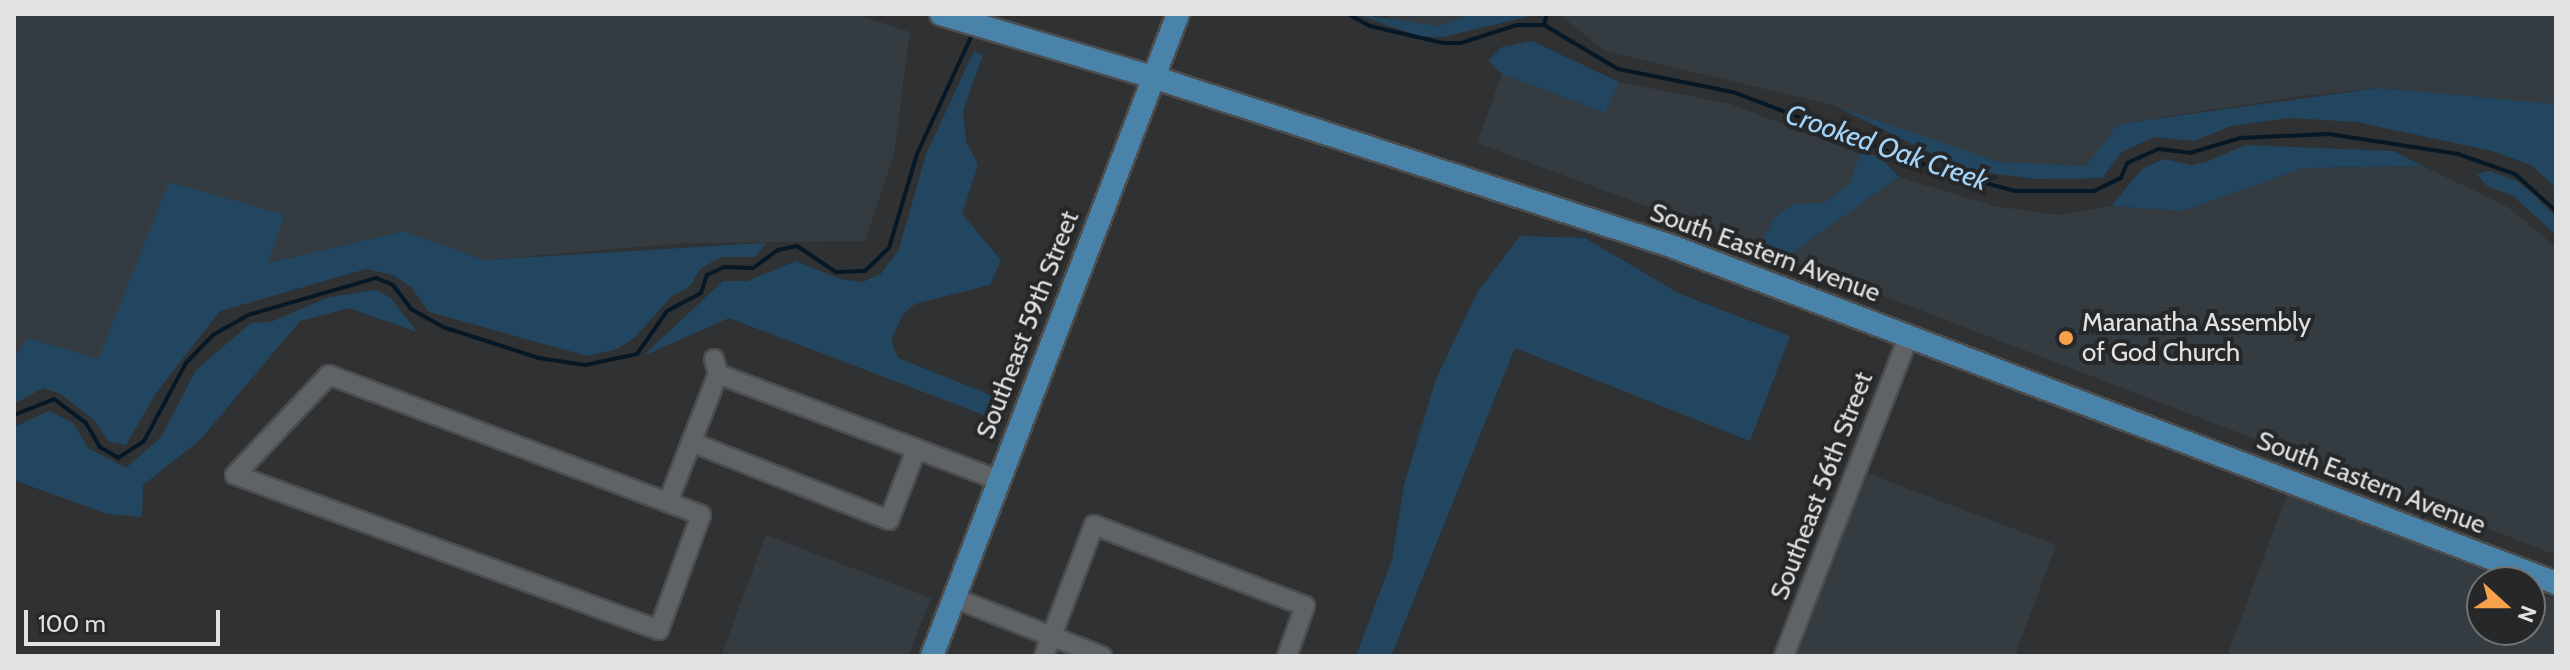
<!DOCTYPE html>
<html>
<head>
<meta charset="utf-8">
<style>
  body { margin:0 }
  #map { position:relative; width:2570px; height:670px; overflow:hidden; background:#2f3133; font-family:Cabin,sans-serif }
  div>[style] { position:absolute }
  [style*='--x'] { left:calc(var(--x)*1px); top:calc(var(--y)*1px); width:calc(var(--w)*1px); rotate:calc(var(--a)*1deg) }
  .built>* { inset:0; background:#343b41 }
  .green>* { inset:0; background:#234660 }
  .stream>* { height:4px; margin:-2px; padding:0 2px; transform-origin:2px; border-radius:2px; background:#061826 }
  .roads { filter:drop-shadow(2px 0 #4c4d4f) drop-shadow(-2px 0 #4c4d4f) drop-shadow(0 2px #4c4d4f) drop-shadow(0 -2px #4c4d4f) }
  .minor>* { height:18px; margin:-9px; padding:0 9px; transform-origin:9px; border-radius:9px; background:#606365 }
  .major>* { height:22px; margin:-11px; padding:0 11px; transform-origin:11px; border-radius:11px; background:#4a83aa }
  .dots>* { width:22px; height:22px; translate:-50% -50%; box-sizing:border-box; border:4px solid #252729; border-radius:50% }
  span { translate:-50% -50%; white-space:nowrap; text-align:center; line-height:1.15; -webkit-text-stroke:8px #252729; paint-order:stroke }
  .street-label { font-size:26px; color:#e1e2e3 }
  .poi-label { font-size:26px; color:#e1e2e3 }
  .left { translate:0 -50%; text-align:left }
  .water-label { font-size:28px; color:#a2d3f9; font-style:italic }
  .frame { position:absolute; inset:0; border:16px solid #e1e2e3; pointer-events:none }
  .north { position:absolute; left:2466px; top:566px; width:80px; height:80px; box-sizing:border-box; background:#252729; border:2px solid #707273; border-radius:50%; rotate:111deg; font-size:22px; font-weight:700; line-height:32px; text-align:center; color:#e1e2e3 }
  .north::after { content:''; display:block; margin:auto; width:28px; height:36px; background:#f8a14a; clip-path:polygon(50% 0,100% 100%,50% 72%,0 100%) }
  .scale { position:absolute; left:24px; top:610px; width:196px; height:36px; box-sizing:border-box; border:4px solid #e1e2e3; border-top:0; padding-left:10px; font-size:24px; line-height:28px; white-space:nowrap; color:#e1e2e3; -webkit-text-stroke:6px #252729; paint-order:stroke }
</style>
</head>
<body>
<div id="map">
  <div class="built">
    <div style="clip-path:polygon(14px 14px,856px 14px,910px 32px,894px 154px,865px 241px,688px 243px,484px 260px,404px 231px,267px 263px,285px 215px,97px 360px,29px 338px,14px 359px)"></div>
    <div style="clip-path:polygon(1384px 14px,1470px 14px,1439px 26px,1393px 20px)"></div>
    <div style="clip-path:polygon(2556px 14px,2556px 104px,2379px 88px,2302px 96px,2118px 124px,2086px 166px,1999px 162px,1833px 105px,1605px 51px,1561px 16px)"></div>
    <div style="clip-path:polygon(1502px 74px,1604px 113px,1619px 82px,1731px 104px,1860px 154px,1850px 183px,1824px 203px,1791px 204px,1775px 217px,1758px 248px,1477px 143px)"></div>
    <div style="clip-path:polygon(2423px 166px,2508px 207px,2556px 247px,2556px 555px,1785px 258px,1899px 177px,1994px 206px,2059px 215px,2111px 206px,2183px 211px,2303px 168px)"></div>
    <div style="clip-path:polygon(1867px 473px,2056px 545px,2015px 656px,1795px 656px)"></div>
    <div style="clip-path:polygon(2288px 492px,2511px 582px,2482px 582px,2482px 630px,2530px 630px,2530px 590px,2556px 600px,2556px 656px,2227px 656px)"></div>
    <div style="clip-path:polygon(766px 535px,931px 598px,908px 656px,721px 656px)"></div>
  </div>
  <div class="green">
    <div style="clip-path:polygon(1356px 14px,1439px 26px,1470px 14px,1538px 14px,1443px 37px,1418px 36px)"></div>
    <div style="clip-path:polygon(1532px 41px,1619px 82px,1605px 113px,1502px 74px,1488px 61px,1502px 47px)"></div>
    <div style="clip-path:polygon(974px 51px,983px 55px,963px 110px,966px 141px,978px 165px,962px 214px,1001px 260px,990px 285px,915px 304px,903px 314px,891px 340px,898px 358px,1001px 399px,997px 420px,729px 318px,643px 356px,723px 281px,747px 281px,796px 261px,840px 279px,863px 282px,881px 274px,899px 249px,926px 154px)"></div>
    <div style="clip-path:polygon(2379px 88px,2556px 104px,2556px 188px,2531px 165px,2492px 151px,2357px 122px,2290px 118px,2231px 126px,2194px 141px,2154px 137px,2122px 152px,2102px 178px,2037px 179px,1965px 170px,1833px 105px,1999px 162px,2086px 166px,2118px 124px)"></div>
    <div style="clip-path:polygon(2246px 145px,2393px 151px,2423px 166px,2303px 168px,2183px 211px,2111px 206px,2142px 169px,2164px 159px,2191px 165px,2206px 162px)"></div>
    <div style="clip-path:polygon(1860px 154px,1879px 156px,1899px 177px,1785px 258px,1758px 248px,1775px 217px,1792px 204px,1824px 203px,1850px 183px)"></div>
    <div style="clip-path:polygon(2490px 171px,2517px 181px,2536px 197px,2556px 218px,2556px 235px,2513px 196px,2487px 186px,2476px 174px)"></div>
    <div style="clip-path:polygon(169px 182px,285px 215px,268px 263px,404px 231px,484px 260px,766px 243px,755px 257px,722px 257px,701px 268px,690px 286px,671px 297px,635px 337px,617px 349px,587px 356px,429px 312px,412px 288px,393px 275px,366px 269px,220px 311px,156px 393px,126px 445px,109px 442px,95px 421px,61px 394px,43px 388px,14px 404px,14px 359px,28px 338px,98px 359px)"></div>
    <div style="clip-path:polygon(1520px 236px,1585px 238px,1680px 294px,1790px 336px,1750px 441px,1515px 348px,1391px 656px,1356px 656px,1392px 560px,1404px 485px,1436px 379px,1478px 291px)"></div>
    <div style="clip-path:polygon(376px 290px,391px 298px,417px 332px,349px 308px,300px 321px,200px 440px,143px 485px,142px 517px,107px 514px,14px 480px,14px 427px,49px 411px,73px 423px,88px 448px,126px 468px,161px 437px,196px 370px,251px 323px,271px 322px,329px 297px)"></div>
  </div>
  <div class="stream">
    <div style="--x:1348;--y:14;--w:25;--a:29"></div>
    <div style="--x:1370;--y:26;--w:75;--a:13.1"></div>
    <div style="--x:1443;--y:43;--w:18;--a:0"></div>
    <div style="--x:1461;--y:43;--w:59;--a:-17.8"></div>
    <div style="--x:1517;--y:25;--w:27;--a:0"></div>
    <div style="--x:1544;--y:25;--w:86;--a:30.7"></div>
    <div style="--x:1618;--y:69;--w:117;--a:11.3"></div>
    <div style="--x:1733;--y:92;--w:226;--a:20.8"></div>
    <div style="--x:1944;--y:172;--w:73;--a:15"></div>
    <div style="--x:2015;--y:191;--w:79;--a:0"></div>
    <div style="--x:2094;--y:191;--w:30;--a:-26"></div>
    <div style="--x:2121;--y:178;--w:16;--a:-68"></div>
    <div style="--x:2127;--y:163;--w:35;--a:-24"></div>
    <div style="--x:2159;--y:149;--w:31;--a:7"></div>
    <div style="--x:2190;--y:153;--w:52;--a:-16.7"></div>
    <div style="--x:2240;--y:138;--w:89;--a:-2.6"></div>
    <div style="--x:2329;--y:134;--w:131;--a:8.8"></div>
    <div style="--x:2458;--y:154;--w:60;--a:19.3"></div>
    <div style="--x:2515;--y:174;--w:55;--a:42.1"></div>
    <div style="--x:1544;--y:25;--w:11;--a:-75"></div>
    <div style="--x:14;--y:415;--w:43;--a:-21.8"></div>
    <div style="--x:54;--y:399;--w:40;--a:37"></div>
    <div style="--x:86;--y:423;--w:28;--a:60"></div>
    <div style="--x:100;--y:447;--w:21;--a:31"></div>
    <div style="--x:118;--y:458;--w:31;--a:-33"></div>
    <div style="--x:144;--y:441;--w:89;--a:-61.7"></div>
    <div style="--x:186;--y:363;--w:39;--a:-46"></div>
    <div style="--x:213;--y:335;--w:40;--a:-29.7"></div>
    <div style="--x:248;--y:315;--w:133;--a:-16.1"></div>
    <div style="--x:376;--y:278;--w:18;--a:22"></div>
    <div style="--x:393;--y:285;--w:30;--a:53"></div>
    <div style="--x:411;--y:309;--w:37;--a:29"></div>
    <div style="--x:443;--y:327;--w:101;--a:17.9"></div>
    <div style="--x:539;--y:358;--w:47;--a:8.7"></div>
    <div style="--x:585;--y:365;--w:53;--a:-11.9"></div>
    <div style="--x:637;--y:354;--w:52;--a:-55.1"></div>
    <div style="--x:667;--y:311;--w:38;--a:-28"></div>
    <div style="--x:701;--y:293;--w:19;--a:-72"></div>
    <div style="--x:707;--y:275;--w:19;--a:-25"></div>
    <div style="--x:724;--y:267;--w:29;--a:2"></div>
    <div style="--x:753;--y:268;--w:31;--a:-36"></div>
    <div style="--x:778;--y:250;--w:19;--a:-12"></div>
    <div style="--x:797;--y:246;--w:47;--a:33.7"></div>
    <div style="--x:836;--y:272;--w:29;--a:-2"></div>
    <div style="--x:865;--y:271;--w:33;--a:-44"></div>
    <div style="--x:889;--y:248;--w:98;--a:-73.4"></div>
    <div style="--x:917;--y:154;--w:133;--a:-65.2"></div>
  </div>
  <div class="roads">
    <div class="minor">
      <div style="--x:714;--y:359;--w:16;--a:75"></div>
      <div style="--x:718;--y:374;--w:300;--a:20.7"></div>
      <div style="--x:329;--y:375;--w:397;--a:20.6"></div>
      <div style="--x:701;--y:515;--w:122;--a:110.1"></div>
      <div style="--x:659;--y:630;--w:451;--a:-159.9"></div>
      <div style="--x:235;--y:475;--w:137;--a:-46.8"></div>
      <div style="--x:691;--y:442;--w:213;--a:21.5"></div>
      <div style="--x:889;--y:520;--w:75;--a:-68.9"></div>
      <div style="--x:668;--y:502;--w:137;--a:-68.7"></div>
      <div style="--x:954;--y:598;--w:159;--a:21.4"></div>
      <div style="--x:1044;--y:656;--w:140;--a:-69.1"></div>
      <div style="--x:1094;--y:525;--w:226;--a:21"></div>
      <div style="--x:1305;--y:606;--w:53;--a:109.8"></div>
      <div style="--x:1784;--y:656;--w:344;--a:-68.7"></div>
    </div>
    <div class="major">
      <div style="--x:941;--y:14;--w:221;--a:16.6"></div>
      <div style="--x:1153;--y:77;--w:545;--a:18.07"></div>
      <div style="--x:1671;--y:246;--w:947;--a:20.85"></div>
      <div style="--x:932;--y:656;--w:688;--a:-69.03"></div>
    </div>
  </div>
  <div class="dots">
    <div style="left:2066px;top:338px;background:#f8a14a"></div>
  </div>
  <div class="street-label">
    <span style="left:1765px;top:253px;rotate:20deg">South Eastern Avenue</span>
    <span style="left:1028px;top:325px;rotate:-69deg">Southeast 59th Street</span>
    <span style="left:2371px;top:483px;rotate:21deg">South Eastern Avenue</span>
    <span style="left:1822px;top:486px;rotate:-69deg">Southeast 56th Street</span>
  </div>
  <div class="poi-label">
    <span class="left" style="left:2082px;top:338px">Maranatha Assembly<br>of God Church</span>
  </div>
  <div class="water-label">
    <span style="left:1887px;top:147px;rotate:19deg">Crooked Oak Creek</span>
  </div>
  <div class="frame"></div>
  <div class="north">N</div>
  <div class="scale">100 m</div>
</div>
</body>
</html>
